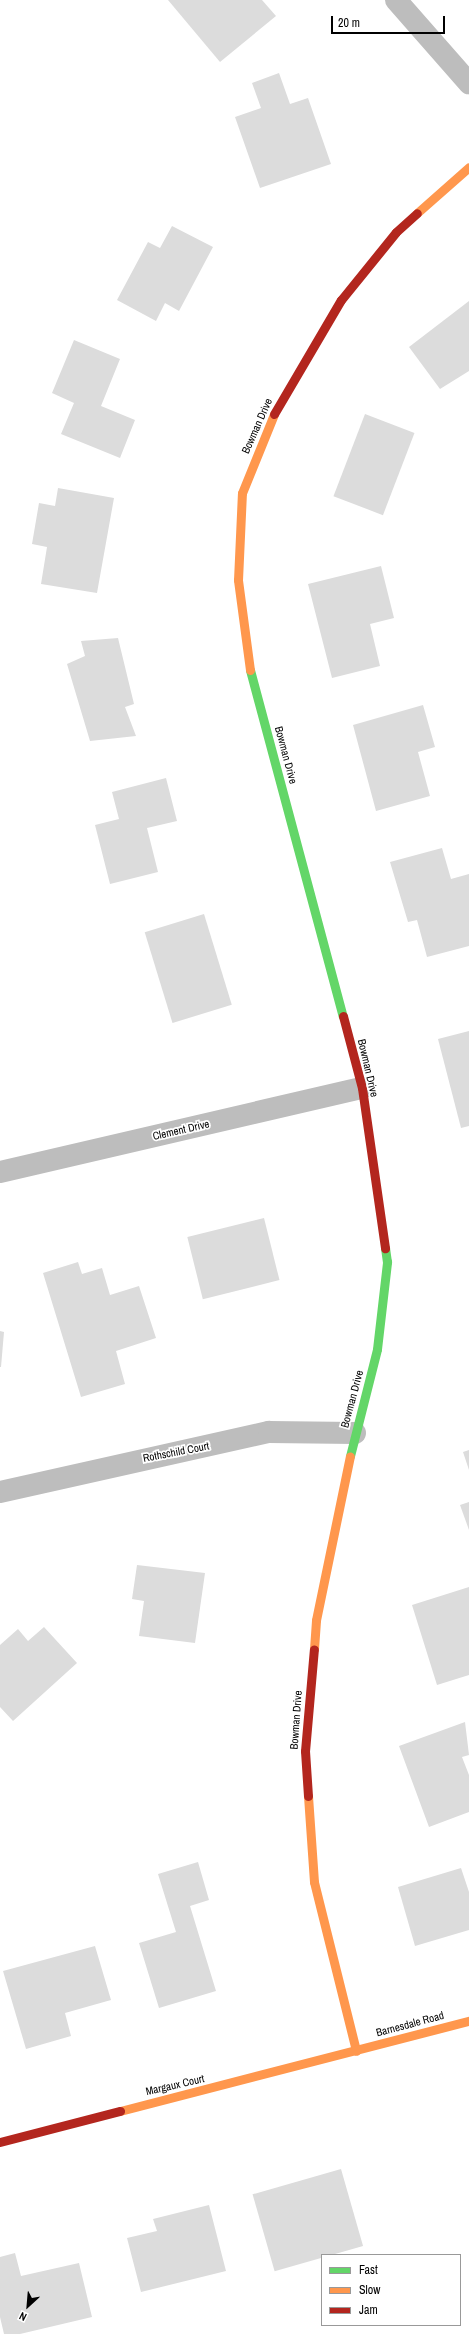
<!DOCTYPE html>
<html>
<head>
<meta charset="utf-8">
<style>
  body { margin:0 }
  #map { position:relative; width:469px; height:2334px; overflow:hidden; background:#fff; font-family:"Archivo Narrow",sans-serif }
  div>[style] { position:absolute }
  [style*='--x'] { left:calc(var(--x)*1px); top:calc(var(--y)*1px); width:calc(var(--w)*1px); rotate:calc(var(--a)*1deg) }
  .building>* { inset:0; background:#dcdcdc; transform-origin:0 0 }
  .street>* { height:22px; margin:-11px; padding:0 11px; transform-origin:11px; border-radius:11px; background:#bdbdbd }
  .fast>* { height:9px; margin:-4.5px; padding:0 4.5px; transform-origin:4.5px; border-radius:4.5px; background:#63d668 }
  .slow>* { height:9px; margin:-4.5px; padding:0 4.5px; transform-origin:4.5px; border-radius:4.5px; background:#ff974d }
  .jam>* { height:9px; margin:-4.5px; padding:0 4.5px; transform-origin:4.5px; border-radius:4.5px; background:#b3261e }
  span { translate:-50% -50%; white-space:nowrap; text-align:center; line-height:1.15; -webkit-text-stroke:3.5px #fff; paint-order:stroke }
  .street-label { font-size:11px; color:#000 }
  .legend { position:absolute; left:321px; top:2254px; width:140px; height:72px; box-sizing:border-box; background:#fff; border:1px solid #999; margin:0; padding:5px 7px; list-style:none; font-size:12px; color:#000 }
  .legend li { display:flex; align-items:center; gap:8px; height:20px }
  .legend b { width:20px; border:1px solid #999 }
  .north { position:absolute; left:8px; top:2286px; width:40px; height:40px; -webkit-text-stroke:3px #fff; paint-order:stroke; rotate:206deg; font-size:11px; font-weight:700; line-height:16px; text-align:center; color:#000 }
  .north::after { content:''; display:block; margin:auto; width:14px; height:18px; background:#000; clip-path:polygon(50% 0,100% 100%,50% 72%,0 100%) }
  .scale { position:absolute; left:331px; top:16px; width:114px; height:18px; box-sizing:border-box; border:2px solid #000; border-top:0; padding-left:5px; font-size:12px; line-height:14px; white-space:nowrap; color:#000; -webkit-text-stroke:3px #fff; paint-order:stroke }
</style>
</head>
<body>
<div id="map">
  <div class="building">
    <div style="clip-path:polygon(168px 0,262px 0,276px 16px,220px 62px)"></div>
    <div style="clip-path:polygon(279px 73px,290px 104px,308px 98px,331px 164px,260px 188px,235px 117px,261px 108px,252px 83px)"></div>
    <div style="clip-path:polygon(172px 226px,213px 247px,179px 311px,165px 303px,156px 321px,117px 300px,148px 242px,160px 248px)"></div>
    <div style="clip-path:polygon(469px 301px,469px 371px,440px 389px,409px 347px)"></div>
    <div style="clip-path:polygon(74px 340px,120px 359px,101px 406px,135px 420px,120px 458px,61px 434px,74px 403px,52px 393px)"></div>
    <div style="left:365px;top:414px;width:53px;height:88px;rotate:21deg"></div>
    <div style="clip-path:polygon(58px 488px,114px 498px,97px 593px,41px 584px,47px 547px,32px 544px,39px 503px,55px 506px)"></div>
    <div style="clip-path:polygon(381px 566px,394px 618px,370px 624px,380px 666px,332px 678px,308px 584px)"></div>
    <div style="clip-path:polygon(118px 638px,134px 704px,125px 707px,136px 736px,90px 741px,67px 664px,85px 656px,81px 641px)"></div>
    <div style="clip-path:polygon(423px 705px,435px 747px,418px 752px,430px 796px,376px 811px,353px 725px)"></div>
    <div style="clip-path:polygon(166px 778px,177px 821px,147px 828px,158px 872px,110px 884px,95px 825px,119px 819px,112px 792px)"></div>
    <div style="clip-path:polygon(442px 848px,451px 879px,469px 874px,469px 946px,427px 957px,417px 920px,408px 922px,390px 862px)"></div>
    <div style="left:204px;top:914px;width:95px;height:62px;rotate:73deg"></div>
    <div style="clip-path:polygon(469px 1031px,469px 1126px,461px 1128px,438px 1039px)"></div>
    <div style="left:264px;top:1218px;width:64px;height:79px;rotate:76deg"></div>
    <div style="clip-path:polygon(78px 1262px,82px 1274px,102px 1268px,110px 1295px,139px 1286px,156px 1338px,116px 1351px,125px 1384px,81px 1397px,43px 1273px)"></div>
    <div style="clip-path:polygon(0 1331px,4px 1332px,1px 1367px,0 1367px)"></div>
    <div style="clip-path:polygon(469px 1450px,469px 1470px,463px 1452px)"></div>
    <div style="clip-path:polygon(469px 1502px,469px 1530px,460px 1505px)"></div>
    <div style="clip-path:polygon(137px 1565px,205px 1573px,195px 1643px,139px 1636px,144px 1601px,132px 1599px)"></div>
    <div style="clip-path:polygon(469px 1587px,469px 1675px,437px 1685px,412px 1605px)"></div>
    <div style="clip-path:polygon(44px 1627px,77px 1663px,13px 1721px,0 1707px,0 1645px,18px 1629px,28px 1641px)"></div>
    <div style="clip-path:polygon(465px 1722px,469px 1755px,462px 1757px,469px 1775px,469px 1812px,429px 1827px,399px 1746px)"></div>
    <div style="clip-path:polygon(198px 1862px,209px 1900px,190px 1906px,216px 1991px,159px 2008px,139px 1943px,176px 1932px,158px 1874px)"></div>
    <div style="clip-path:polygon(461px 1868px,469px 1892px,469px 1930px,415px 1946px,398px 1887px)"></div>
    <div style="clip-path:polygon(95px 1946px,111px 2000px,65px 2013px,71px 2036px,26px 2049px,3px 1971px)"></div>
    <div style="left:341px;top:2169px;width:80px;height:92px;rotate:74deg"></div>
    <div style="clip-path:polygon(209px 2205px,226px 2271px,141px 2292px,127px 2238px,157px 2231px,153px 2219px)"></div>
    <div style="clip-path:polygon(15px 2253px,21px 2276px,79px 2263px,92px 2317px,20px 2334px,4px 2334px,0 2317px,0 2257px)"></div>
  </div>
  <div class="street">
    <div style="--x:396;--y:0;--w:111;--a:48.7"></div>
    <div style="--x:0;--y:1172;--w:372;--a:-13.1"></div>
    <div style="--x:0;--y:1492;--w:276;--a:-12.6"></div>
    <div style="--x:269;--y:1432;--w:86;--a:0.7"></div>
  </div>
  <div class="fast">
    <div style="--x:250;--y:670;--w:358;--a:75"></div>
    <div style="--x:350;--y:1456;--w:110;--a:-75.8"></div>
    <div style="--x:377;--y:1349;--w:88;--a:-83.4"></div>
    <div style="--x:387;--y:1262;--w:14;--a:-98"></div>
  </div>
  <div class="slow">
    <div style="--x:417;--y:213;--w:69;--a:-41.5"></div>
    <div style="--x:250;--y:670;--w:91;--a:-97.6"></div>
    <div style="--x:238;--y:580;--w:87;--a:-87.4"></div>
    <div style="--x:242;--y:493;--w:85;--a:-67.9"></div>
    <div style="--x:314;--y:1649;--w:29;--a:-86"></div>
    <div style="--x:316;--y:1620;--w:167;--a:-78.3"></div>
    <div style="--x:308;--y:1796;--w:86;--a:86"></div>
    <div style="--x:314;--y:1882;--w:174;--a:76"></div>
    <div style="--x:120;--y:2111;--w:360;--a:-14.5"></div>
  </div>
  <div class="jam">
    <div style="--x:274;--y:414;--w:132;--a:-59.6"></div>
    <div style="--x:341;--y:300;--w:87;--a:-51"></div>
    <div style="--x:396;--y:232;--w:28;--a:-42"></div>
    <div style="--x:343;--y:1016;--w:74;--a:75.2"></div>
    <div style="--x:362;--y:1088;--w:162;--a:81.8"></div>
    <div style="--x:308;--y:1796;--w:45;--a:-93.8"></div>
    <div style="--x:305;--y:1751;--w:102;--a:-85"></div>
    <div style="--x:0;--y:2142;--w:124;--a:-14.5"></div>
  </div>
  <div class="street-label">
    <span style="left:257px;top:426px;rotate:-66deg">Bowman Drive</span>
    <span style="left:286px;top:755px;rotate:75deg">Bowman Drive</span>
    <span style="left:368px;top:1068px;rotate:77deg">Bowman Drive</span>
    <span style="left:181px;top:1130px;rotate:-13deg">Clement Drive</span>
    <span style="left:352px;top:1399px;rotate:-75deg">Bowman Drive</span>
    <span style="left:176px;top:1452px;rotate:-11deg">Rothschild Court</span>
    <span style="left:296px;top:1720px;rotate:-86deg">Bowman Drive</span>
    <span style="left:410px;top:2024px;rotate:-15deg">Barnesdale Road</span>
    <span style="left:175px;top:2085px;rotate:-13deg">Margaux Court</span>
  </div>
  <ul class="legend">
  <li><b style="height:5px;background:#63d668"></b>Fast</li>
  <li><b style="height:5px;background:#ff974d"></b>Slow</li>
  <li><b style="height:5px;background:#b3261e"></b>Jam</li>
  </ul>
  <div class="north">N</div>
  <div class="scale">20 m</div>
</div>
</body>
</html>
